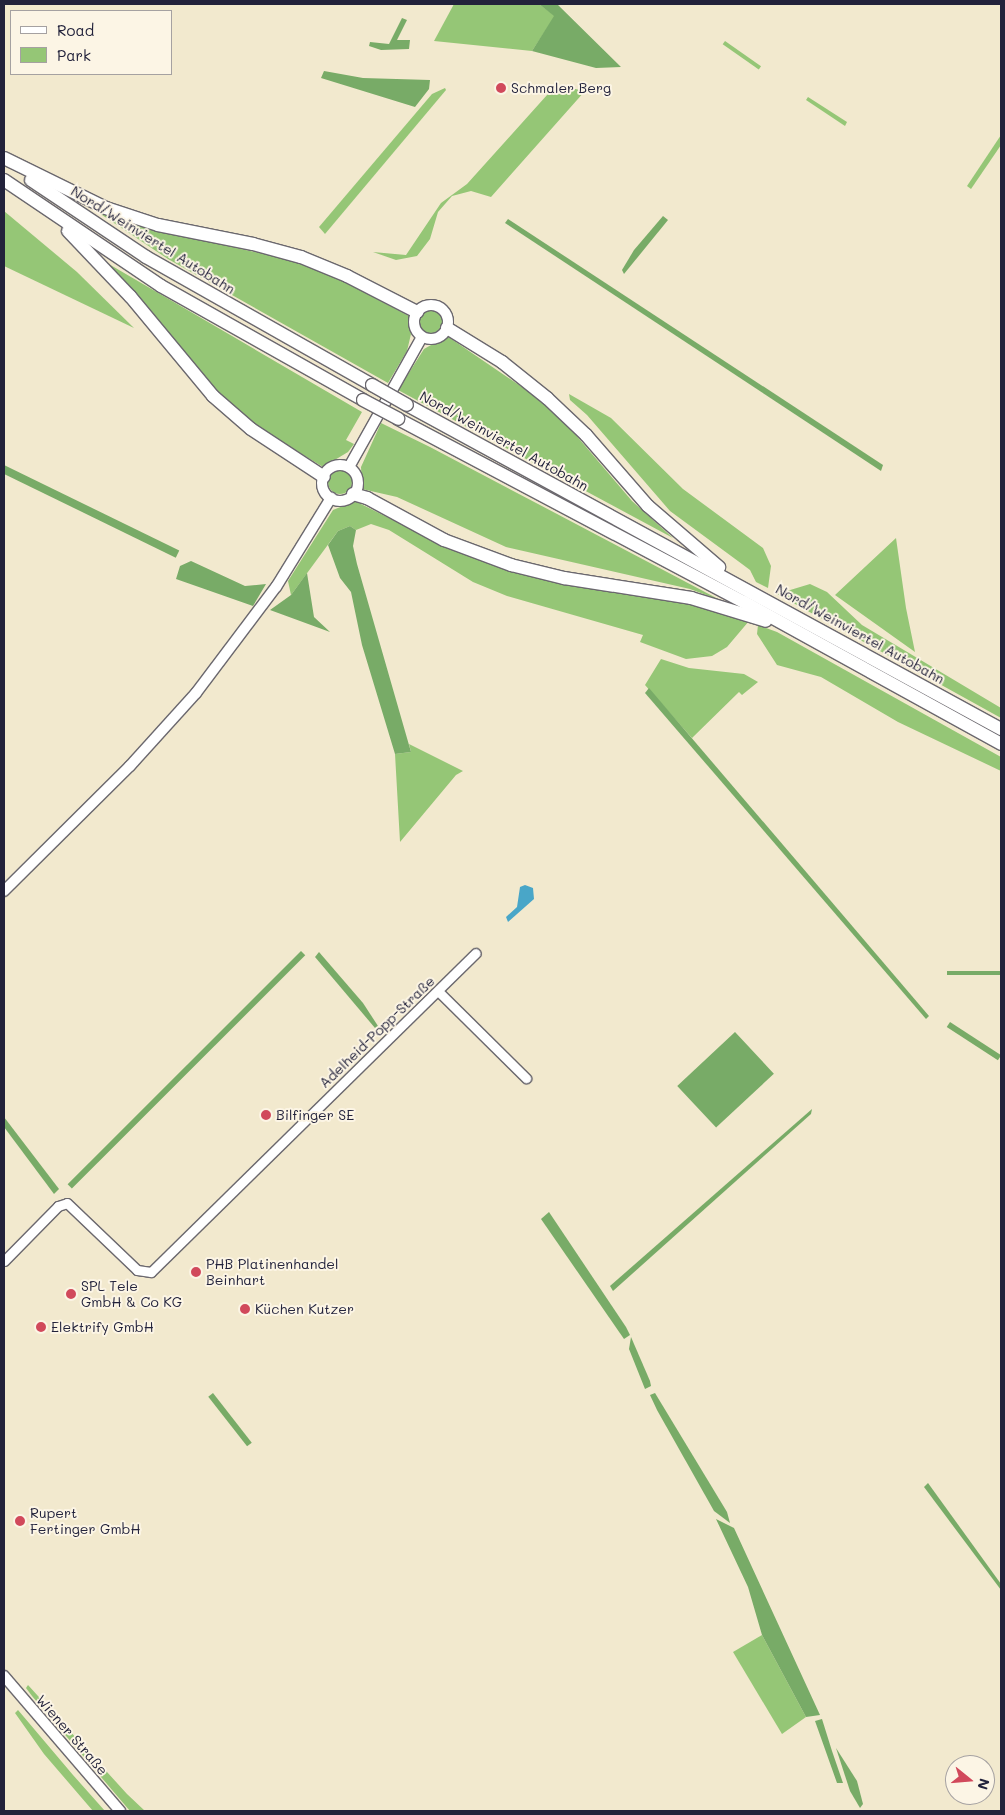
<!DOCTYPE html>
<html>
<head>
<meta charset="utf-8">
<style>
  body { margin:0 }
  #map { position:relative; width:1005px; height:1815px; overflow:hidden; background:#f2e9ce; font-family:Mali,sans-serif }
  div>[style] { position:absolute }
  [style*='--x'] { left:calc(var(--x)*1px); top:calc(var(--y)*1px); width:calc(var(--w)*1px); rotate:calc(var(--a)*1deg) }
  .green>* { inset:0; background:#95c676; transform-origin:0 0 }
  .round { border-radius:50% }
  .forest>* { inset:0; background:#78ab67; transform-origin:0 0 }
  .water>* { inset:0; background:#49a6c8 }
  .roads { filter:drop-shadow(1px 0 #6b686e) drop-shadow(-1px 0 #6b686e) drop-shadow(0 1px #6b686e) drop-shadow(0 -1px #6b686e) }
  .minor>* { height:9px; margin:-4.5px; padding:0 4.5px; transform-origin:4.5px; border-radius:4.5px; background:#fff }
  .major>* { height:10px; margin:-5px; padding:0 5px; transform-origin:5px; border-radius:5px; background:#fff }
  .major>.ring { margin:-5px; padding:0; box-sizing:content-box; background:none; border:10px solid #fff; border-radius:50% }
  .highway>* { height:12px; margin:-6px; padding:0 6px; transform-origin:6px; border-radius:6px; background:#fff }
  .bridges { filter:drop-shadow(1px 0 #6b686e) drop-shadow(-1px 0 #6b686e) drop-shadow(0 1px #6b686e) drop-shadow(0 -1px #6b686e) }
  .highway-bridge>* { height:12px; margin:-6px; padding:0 6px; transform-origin:6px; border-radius:6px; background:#fff }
  .dots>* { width:14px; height:14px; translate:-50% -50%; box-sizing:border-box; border:2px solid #fcf5e5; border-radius:50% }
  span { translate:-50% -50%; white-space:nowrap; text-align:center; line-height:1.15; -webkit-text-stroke:4px #fcf5e5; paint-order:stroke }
  .poi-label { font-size:14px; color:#22223b }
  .left { translate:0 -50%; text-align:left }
  .street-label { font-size:14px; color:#22223b }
  .frame { position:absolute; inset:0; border:5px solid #22223b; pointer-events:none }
  .legend { position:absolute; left:10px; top:10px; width:162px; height:65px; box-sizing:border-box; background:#fcf5e5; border:1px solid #a5a1a1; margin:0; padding:6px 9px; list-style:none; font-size:15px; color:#22223b }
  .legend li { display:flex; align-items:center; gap:10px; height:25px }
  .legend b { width:25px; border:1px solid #a5a1a1 }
  .north { position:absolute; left:945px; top:1755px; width:50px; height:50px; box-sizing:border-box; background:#fcf5e5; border:1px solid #a5a1a1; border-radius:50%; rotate:107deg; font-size:14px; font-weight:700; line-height:20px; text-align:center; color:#22223b }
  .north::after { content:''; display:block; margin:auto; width:18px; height:22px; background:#d1495b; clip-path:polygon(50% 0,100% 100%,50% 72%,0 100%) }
</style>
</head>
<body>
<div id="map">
  <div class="green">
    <div style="clip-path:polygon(454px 4px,539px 4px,555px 16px,532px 51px,434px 41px)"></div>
    <div style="left:725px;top:41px;width:44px;height:4px;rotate:35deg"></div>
    <div style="clip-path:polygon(556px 85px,585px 91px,491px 197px,471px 191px,452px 196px,438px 212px,430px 239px,417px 256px,396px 260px,373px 252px,406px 255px,441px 203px,467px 184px)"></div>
    <div style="clip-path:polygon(445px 88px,446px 90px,325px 234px,319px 227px,432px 94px)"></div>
    <div style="clip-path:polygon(808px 97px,847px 122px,845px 126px,806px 100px)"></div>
    <div style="clip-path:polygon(1001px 135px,1001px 145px,971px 189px,967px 186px)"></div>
    <div style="clip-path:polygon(93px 209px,146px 228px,287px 259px,335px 277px,409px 316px,411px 334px,407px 351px,388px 383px,168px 259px)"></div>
    <div style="clip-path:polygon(4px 211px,77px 272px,134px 328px,4px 266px)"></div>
    <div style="clip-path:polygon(107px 263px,362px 412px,346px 440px,354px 444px,348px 452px,323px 467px,256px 426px,216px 392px)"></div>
    <div class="round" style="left:419px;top:310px;width:24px;height:24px"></div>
    <div style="clip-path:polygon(447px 336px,538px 398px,575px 434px,632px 501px,673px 538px,398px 390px,424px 349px)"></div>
    <div style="clip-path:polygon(569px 394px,611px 418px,683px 489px,763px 548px,771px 566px,768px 588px,756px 582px,750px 570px,742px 564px,670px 511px,587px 415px,570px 400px)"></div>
    <div style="clip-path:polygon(381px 423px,430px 447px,722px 601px,690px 589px,506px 547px,397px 497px,362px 489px,361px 467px)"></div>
    <div class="round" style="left:328px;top:470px;width:24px;height:24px"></div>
    <div style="clip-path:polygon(355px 501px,437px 542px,698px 605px,749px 621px,727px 647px,712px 656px,686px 659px,640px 642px,643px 635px,507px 596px,473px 582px,389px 530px,371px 524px,356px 530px,350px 526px,338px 531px,291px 595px,288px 581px,333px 510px)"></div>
    <div style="clip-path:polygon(896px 538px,906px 608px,915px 652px,835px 595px)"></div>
    <div style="clip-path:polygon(810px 584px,827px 592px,862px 625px,1001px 708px,1001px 718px,777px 594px)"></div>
    <div style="clip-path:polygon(758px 625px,777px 632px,1001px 757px,1001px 771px,898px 722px,821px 677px,777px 665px,757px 634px)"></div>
    <div style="clip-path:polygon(661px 659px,689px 668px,744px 674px,758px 682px,742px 695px,739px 692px,692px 738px,645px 685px)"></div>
    <div style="clip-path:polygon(409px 744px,463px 771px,456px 775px,400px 842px,395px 754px,411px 752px)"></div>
    <div style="clip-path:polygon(762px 1635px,806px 1717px,782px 1734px,733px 1652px)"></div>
    <div style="clip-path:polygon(28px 1685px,127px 1794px,145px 1811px,130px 1811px,32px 1696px,26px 1688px)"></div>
    <div style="clip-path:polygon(18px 1710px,73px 1775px,105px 1811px,93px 1811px,44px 1754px,15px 1713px)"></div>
  </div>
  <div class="forest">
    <div style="clip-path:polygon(539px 4px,557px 4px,621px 67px,596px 68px,532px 51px,554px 16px)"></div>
    <div style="clip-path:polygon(402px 18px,407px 20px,397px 40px,410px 40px,409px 49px,381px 50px,369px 46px,370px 42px,389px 44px)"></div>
    <div style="clip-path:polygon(324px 71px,363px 78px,430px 80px,429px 89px,415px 107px,321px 78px)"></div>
    <div style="clip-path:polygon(663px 216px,668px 220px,624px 274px,622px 270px,634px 250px)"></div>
    <div style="clip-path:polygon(508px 219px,883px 465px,881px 471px,505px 223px)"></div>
    <div style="left:4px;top:465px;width:195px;height:8px;rotate:26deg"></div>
    <div style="clip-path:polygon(350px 526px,356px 530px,353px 546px,357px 564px,411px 752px,395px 754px,362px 645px,351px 592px,340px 578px,328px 545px,338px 531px)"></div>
    <div style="clip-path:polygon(191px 561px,245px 586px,266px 584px,253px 606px,176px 579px,180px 566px)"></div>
    <div style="clip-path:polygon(307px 573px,314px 617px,330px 632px,270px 610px,291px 595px)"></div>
    <div style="clip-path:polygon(649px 688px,929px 1016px,926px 1019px,645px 693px)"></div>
    <div style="left:301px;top:951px;width:6px;height:330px;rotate:45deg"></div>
    <div style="clip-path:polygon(319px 952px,363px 1003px,378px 1026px,375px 1028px,315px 957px)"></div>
    <div style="left:1001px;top:971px;width:4px;height:54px;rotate:90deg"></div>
    <div style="left:950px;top:1022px;width:61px;height:6px;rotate:33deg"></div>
    <div style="left:735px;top:1032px;width:57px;height:79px;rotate:47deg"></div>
    <div style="clip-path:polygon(812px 1109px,811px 1114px,613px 1291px,610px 1286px)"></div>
    <div style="clip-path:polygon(4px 1117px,59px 1189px,54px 1194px,4px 1127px)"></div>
    <div style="clip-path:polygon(549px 1212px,626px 1327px,630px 1335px,624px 1339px,541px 1219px)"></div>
    <div style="clip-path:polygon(631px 1337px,650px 1381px,651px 1386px,645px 1389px,629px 1349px)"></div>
    <div style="left:213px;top:1393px;width:63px;height:6px;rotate:52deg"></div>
    <div style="clip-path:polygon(655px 1393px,727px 1512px,730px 1523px,714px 1511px,657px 1410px,650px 1395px)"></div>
    <div style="clip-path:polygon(928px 1483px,1001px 1584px,1001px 1590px,924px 1487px)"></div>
    <div style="clip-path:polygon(716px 1519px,734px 1528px,820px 1715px,806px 1717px,762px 1635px,748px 1587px)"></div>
    <div style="clip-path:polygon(822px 1719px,832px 1751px,843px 1783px,837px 1783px,815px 1721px)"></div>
    <div style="clip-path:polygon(836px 1748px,857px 1781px,863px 1804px,860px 1808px,850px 1791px)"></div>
  </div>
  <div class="water">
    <div style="clip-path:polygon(525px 885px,533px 888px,534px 899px,508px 922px,506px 917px,517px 907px,520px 887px)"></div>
  </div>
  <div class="roads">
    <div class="minor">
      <div style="--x:438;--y:991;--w:124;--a:44.7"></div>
      <div style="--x:4;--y:1261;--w:77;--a:-45.5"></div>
      <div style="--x:58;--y:1206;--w:9;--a:-18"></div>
      <div style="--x:67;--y:1203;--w:97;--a:43.7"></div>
      <div style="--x:137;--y:1270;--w:14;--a:8"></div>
      <div style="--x:151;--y:1272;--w:455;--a:-44.5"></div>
    </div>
    <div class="major">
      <div class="ring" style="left:414px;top:305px;width:24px;height:24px"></div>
      <div class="ring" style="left:322px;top:465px;width:26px;height:26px"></div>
      <div style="--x:349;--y:467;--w:149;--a:-60.7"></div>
      <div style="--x:4;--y:891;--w:177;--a:-44.8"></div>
      <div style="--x:130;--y:766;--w:98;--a:-47.9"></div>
      <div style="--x:196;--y:693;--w:133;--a:-53"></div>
      <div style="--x:276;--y:587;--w:105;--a:-58.3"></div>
      <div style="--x:4;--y:1676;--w:178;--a:49.3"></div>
    </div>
    <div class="highway">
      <div style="--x:4;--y:158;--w:114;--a:26.1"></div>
      <div style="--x:106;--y:208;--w:55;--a:18.1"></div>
      <div style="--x:158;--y:225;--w:97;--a:11.3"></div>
      <div style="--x:253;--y:244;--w:50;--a:15.2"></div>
      <div style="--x:301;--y:257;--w:50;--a:22.4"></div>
      <div style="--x:347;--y:276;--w:79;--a:27.2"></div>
      <div style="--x:4;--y:180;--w:189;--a:34"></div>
      <div style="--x:161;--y:286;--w:232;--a:29.4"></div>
      <div style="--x:31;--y:180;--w:138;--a:33.8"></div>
      <div style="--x:146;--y:257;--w:260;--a:29.5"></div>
      <div style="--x:68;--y:231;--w:90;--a:46.4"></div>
      <div style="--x:130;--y:296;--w:130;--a:50.3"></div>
      <div style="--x:213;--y:396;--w:50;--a:41"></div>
      <div style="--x:251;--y:429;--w:87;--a:33.3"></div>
      <div style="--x:447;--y:328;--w:65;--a:31.7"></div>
      <div style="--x:502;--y:362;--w:58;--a:38.7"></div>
      <div style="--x:547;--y:398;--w:54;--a:43.5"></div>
      <div style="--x:586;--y:435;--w:94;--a:48.9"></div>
      <div style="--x:648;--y:506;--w:94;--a:40.7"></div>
      <div style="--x:407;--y:405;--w:677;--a:28.61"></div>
      <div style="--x:398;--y:419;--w:391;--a:27.9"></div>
      <div style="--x:744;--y:602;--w:294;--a:28.9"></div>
      <div style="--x:353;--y:494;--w:15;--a:16"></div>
      <div style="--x:367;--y:498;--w:88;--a:28.6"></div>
      <div style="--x:444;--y:540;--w:72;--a:20.5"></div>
      <div style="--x:511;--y:565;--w:55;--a:13.8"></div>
      <div style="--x:564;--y:578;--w:129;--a:8.9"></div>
      <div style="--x:691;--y:598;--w:78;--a:17"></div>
    </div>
  </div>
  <div class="bridges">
    <div class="highway-bridge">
      <div style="--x:372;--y:385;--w:40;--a:29.7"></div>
      <div style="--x:363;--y:400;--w:40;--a:28"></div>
    </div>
  </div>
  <div class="dots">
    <div style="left:501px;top:88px;background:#d1495b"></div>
    <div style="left:266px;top:1115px;background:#d1495b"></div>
    <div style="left:196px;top:1272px;background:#d1495b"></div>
    <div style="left:71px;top:1294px;background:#d1495b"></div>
    <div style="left:245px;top:1309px;background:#d1495b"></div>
    <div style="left:41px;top:1327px;background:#d1495b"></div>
    <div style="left:20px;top:1521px;background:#d1495b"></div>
  </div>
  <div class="poi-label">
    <span class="left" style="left:511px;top:88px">Schmaler Berg</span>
    <span class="left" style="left:276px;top:1115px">Bilfinger SE</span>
    <span class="left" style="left:206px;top:1272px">PHB Platinenhandel<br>Beinhart</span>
    <span class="left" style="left:81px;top:1294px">SPL Tele<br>GmbH &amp; Co KG</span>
    <span class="left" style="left:255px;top:1309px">Küchen Kutzer</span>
    <span class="left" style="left:51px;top:1327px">Elektrify GmbH</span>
    <span class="left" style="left:30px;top:1521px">Rupert<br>Fertinger GmbH</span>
  </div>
  <div class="street-label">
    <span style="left:153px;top:240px;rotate:32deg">Nord/Weinviertel Autobahn</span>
    <span style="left:504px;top:441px;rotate:29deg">Nord/Weinviertel Autobahn</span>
    <span style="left:860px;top:634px;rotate:29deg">Nord/Weinviertel Autobahn</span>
    <span style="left:377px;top:1032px;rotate:-44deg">Adelheid-Popp-Straße</span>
    <span style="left:72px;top:1735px;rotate:49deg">Wiener Straße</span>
  </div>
  <div class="frame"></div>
  <ul class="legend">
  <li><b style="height:6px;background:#fff"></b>Road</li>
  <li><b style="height:14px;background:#95c676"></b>Park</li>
  </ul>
  <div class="north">N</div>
</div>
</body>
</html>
